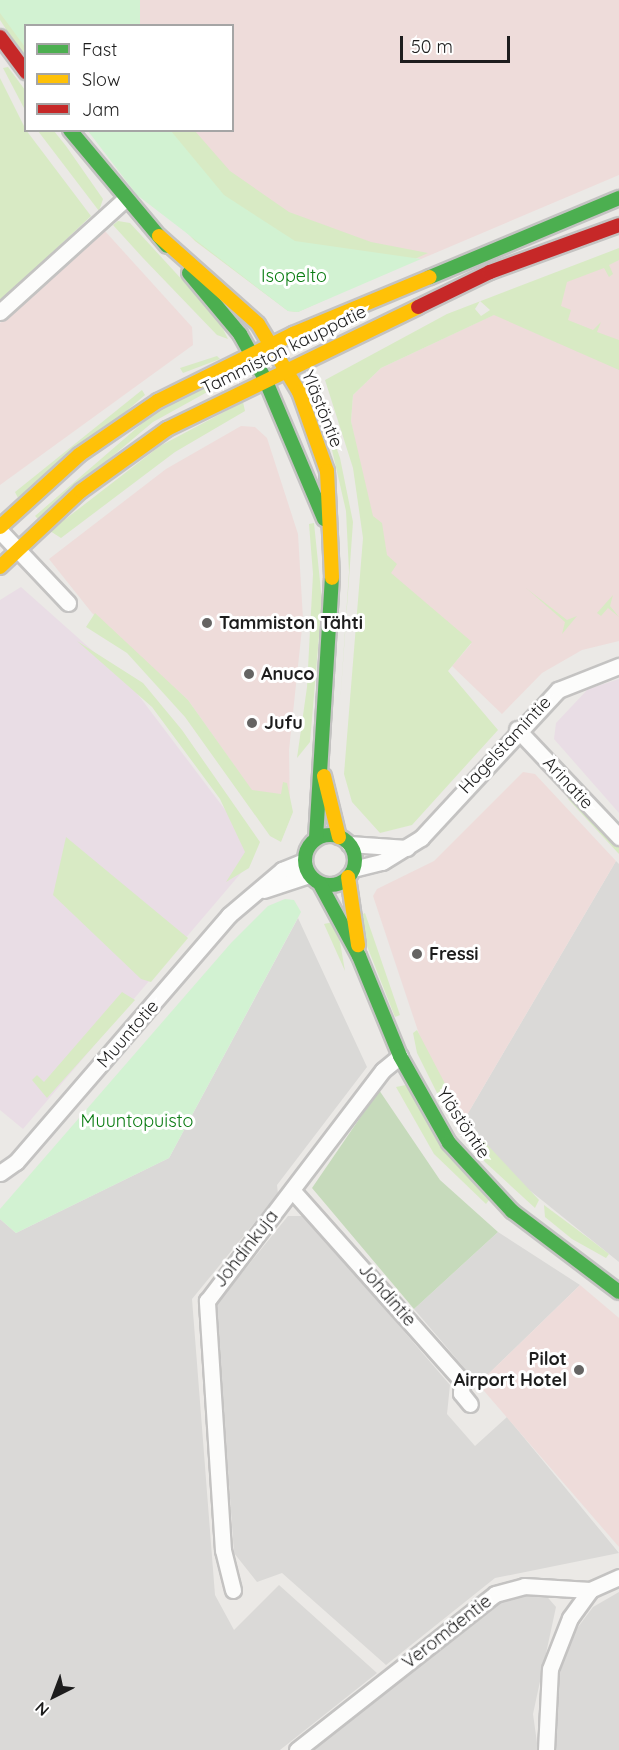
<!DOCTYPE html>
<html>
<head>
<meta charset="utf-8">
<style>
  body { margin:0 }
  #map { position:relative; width:619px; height:1750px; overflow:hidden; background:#ebe9e6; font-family:Quicksand,sans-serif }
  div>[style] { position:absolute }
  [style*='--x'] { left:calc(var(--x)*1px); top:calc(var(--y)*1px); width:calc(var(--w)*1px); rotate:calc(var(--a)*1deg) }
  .residential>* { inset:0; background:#dad9d7 }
  .commercial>* { inset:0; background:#eedcda }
  .industrial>* { inset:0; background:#e9dde5 }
  .grass>* { inset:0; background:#d8eac4 }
  .forest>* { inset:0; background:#c6dabb }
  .park>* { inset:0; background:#d2f2d2 }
  .roads { filter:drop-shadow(2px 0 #c4c3c2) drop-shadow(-2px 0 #c4c3c2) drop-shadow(0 2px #c4c3c2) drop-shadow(0 -2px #c4c3c2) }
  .street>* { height:15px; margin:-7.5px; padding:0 7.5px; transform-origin:7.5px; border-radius:7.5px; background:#fcfcfb }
  .fast>* { height:14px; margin:-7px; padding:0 7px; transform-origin:7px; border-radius:7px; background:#4caf50 }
  .fast>.ring { margin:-7px; padding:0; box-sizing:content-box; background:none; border:14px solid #4caf50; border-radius:50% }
  .slow>* { height:14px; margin:-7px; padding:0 7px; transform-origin:7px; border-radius:7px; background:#ffc107 }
  .jam>* { height:14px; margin:-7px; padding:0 7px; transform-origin:7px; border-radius:7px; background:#c62828 }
  .dots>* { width:16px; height:16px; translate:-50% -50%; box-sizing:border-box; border:3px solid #fff; border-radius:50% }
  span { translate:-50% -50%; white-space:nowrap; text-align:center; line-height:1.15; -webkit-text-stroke:6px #fff; paint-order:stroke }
  .park-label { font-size:18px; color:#0a7c12 }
  .street-label { font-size:18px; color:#1d1d1d }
  .poi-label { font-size:18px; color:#1d1d1d; font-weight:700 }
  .left { translate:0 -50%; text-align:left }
  .right { translate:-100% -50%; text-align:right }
  .legend { position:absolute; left:24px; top:24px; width:210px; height:108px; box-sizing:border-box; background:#fff; border:2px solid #a5a5a5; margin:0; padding:8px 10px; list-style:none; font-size:18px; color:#1d1d1d }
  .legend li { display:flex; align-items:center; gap:12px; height:30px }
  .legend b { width:30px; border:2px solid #a5a5a5 }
  .north { position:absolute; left:24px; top:1666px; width:60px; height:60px; -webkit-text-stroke:4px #fff; paint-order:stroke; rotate:222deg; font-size:16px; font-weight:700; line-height:24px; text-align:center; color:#1d1d1d }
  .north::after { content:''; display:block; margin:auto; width:21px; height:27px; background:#1d1d1d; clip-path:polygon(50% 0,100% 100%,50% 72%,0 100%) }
  .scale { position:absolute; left:400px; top:36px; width:110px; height:27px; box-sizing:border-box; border:3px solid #1d1d1d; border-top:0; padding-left:8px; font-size:18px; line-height:21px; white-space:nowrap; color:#1d1d1d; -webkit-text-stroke:4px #fff; paint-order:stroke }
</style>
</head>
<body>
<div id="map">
  <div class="residential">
    <div style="clip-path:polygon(616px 861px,619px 864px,619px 1262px,508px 1173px,464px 1120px)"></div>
    <div style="clip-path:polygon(298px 918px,367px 1067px,277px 1185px,278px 1194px,192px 1299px,215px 1595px,234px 1630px,279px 1585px,377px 1673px,280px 1750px,0 1750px,0 1219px,16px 1233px,169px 1158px)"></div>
    <div style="clip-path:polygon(288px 1216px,305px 1216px,450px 1385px,447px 1414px,475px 1446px,507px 1417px,619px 1553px,495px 1578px,386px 1665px,282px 1573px,257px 1582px,234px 1553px,216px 1305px)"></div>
    <div style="clip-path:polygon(498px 1232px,580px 1285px,478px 1384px,414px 1309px)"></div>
    <div style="clip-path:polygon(543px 1592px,556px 1607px,533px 1714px,538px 1750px,308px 1750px,478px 1615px,513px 1595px)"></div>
    <div style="clip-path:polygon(619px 1592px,619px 1750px,556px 1750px,555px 1689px,572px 1635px,593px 1607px)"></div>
  </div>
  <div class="commercial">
    <div style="clip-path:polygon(140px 0,619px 0,619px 175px,421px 259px,295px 241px,171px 131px,232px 130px,232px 26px,140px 26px)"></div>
    <div style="clip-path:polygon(104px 230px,192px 327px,193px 345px,0 485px,0 323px)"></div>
    <div style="clip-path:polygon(619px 256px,619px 641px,582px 650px,542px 673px,502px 714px,452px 666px,471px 644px,380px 569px,351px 421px,353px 395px,381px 368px)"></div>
    <div style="clip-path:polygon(241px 426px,255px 427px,267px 438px,298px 534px,303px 619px,289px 750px,290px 816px,279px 829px,188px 700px,92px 613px,49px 559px,166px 469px)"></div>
    <div style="clip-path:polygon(523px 772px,535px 774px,616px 861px,464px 1120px,426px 1055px,373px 896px,377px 889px,434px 861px)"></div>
    <div style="clip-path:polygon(580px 1285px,619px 1318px,619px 1547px,478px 1384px)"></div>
  </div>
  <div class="industrial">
    <div style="clip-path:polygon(21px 587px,130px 684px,245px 836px,247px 866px,23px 1129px,0 1110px,0 600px)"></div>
    <div style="clip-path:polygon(619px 679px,619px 813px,554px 739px,556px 723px,588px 689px)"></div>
  </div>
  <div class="grass">
    <div style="clip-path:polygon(0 0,25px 30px,25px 58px,0 20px)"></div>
    <div style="clip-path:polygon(8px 67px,25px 90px,25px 110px,3px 68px)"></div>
    <div style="clip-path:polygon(0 78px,26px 130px,91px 216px,0 302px)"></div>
    <div style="clip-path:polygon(38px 131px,54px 131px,66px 146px,103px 199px,99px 211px)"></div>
    <div style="clip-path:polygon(88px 131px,195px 131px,230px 171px,289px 212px,371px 242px,428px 253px,298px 312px,288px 311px,195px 241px)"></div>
    <div style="clip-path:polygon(118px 221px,130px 223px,218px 319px,228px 339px,217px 335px,143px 258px,113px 225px)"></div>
    <div style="clip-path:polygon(evenodd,619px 248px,619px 260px,609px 265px,613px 274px,609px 277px,604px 268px,567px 282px,561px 306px,571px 310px,568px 320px,593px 330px,601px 322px,597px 332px,619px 340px,619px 370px,494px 315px,381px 368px,353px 395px,351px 421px,373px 516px,382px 523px,387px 555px,397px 564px,391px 573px,472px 642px,448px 671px,498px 730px,412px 825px,380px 833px,352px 802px,344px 774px,363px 538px,353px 468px,325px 380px,447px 314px,619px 248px,480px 301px,490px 310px,481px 316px,475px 309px,480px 301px)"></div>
    <div style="clip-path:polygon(217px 356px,220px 359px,183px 373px,180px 368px)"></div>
    <div style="clip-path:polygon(226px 374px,229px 380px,153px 422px,38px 519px,35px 516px,153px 414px)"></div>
    <div style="clip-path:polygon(142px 390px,145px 395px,123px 414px,18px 498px,15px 492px)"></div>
    <div style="clip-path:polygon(311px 395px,320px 401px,340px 458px,353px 522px,340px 705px,349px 572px,346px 511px,332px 450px)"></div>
    <div style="clip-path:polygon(243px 402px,245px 411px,175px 452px,61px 538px,50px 531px,160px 446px)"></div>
    <div style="clip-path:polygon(314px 523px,322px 601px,310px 742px,297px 758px,307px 687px,313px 574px,309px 524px)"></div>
    <div style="clip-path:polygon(526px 588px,567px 620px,577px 616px,562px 634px,565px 622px)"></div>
    <div style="clip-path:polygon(613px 595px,610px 606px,619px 617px,608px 608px,601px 616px,597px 613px)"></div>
    <div style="clip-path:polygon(95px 613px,188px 700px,252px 790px,281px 794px,283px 782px,287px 783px,293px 812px,281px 842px,270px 836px,185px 717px,127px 653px,86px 627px)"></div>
    <div style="clip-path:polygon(77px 641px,143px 683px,182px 730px,260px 842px,249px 868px,226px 882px,245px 852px,220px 799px,152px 707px)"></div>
    <div style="clip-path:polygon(571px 795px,619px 846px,619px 854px,568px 799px)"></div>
    <div style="clip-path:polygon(66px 837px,188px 938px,151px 982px,141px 979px,53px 895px)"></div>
    <div style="clip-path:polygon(365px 913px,400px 1015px,395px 1017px,367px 946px,361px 915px)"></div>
    <div style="clip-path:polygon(333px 922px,340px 942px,345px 971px,324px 924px)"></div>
    <div style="clip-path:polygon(122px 992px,135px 1000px,47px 1098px,32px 1080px,37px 1075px,44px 1082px)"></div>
    <div style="clip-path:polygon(417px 1030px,464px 1120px,539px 1200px,535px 1208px,485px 1162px,446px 1111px,417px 1053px,413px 1033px)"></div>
    <div style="clip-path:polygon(406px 1085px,489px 1200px,486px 1204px,434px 1154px,396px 1087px)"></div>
    <div style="clip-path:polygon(544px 1205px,591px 1240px,609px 1254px,606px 1258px,572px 1239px,545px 1217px)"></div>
  </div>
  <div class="forest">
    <div style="clip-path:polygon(379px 1090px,440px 1180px,498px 1232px,414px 1309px,312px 1188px)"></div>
  </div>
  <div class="park">
    <div style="clip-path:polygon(0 0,140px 0,140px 25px,26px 26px,25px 47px,0 13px)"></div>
    <div style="clip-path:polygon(88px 131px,171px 131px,224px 195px,295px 241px,421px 259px,298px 312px,288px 311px,137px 195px)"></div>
    <div style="clip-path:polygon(285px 899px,294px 900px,301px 912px,169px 1158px,16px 1233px,0 1219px,0 1209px,231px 943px,268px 906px)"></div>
  </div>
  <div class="roads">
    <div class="street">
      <div style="--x:0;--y:312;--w:167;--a:-42.1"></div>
      <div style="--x:0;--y:531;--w:99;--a:46.6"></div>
      <div style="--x:517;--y:729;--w:149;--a:46.6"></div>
      <div style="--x:349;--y:844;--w:58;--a:3.9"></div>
      <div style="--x:353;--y:869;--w:30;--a:-14"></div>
      <div style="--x:382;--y:862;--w:46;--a:-31.6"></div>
      <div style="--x:421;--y:838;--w:202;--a:-47.2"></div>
      <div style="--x:558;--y:690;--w:66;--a:-21.5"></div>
      <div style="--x:264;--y:890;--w:47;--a:-18.4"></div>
      <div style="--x:0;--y:1173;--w:19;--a:-35"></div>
      <div style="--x:16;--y:1162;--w:326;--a:-49.2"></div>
      <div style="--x:229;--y:915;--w:70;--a:-40.3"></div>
      <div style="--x:282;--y:870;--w:24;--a:-22"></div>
      <div style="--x:292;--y:1190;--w:256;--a:48.3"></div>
      <div style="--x:462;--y:1381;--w:12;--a:95"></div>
      <div style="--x:461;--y:1393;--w:14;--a:51"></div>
      <div style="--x:233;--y:1590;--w:41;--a:-104"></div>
      <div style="--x:223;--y:1550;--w:250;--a:-93.7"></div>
      <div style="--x:207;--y:1301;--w:290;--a:-52.7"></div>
      <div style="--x:383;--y:1070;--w:22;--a:-39"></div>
      <div style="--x:297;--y:1750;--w:252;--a:-38.2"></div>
      <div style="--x:495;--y:1594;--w:30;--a:-15"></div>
      <div style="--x:524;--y:1586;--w:66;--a:3.5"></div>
      <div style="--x:590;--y:1590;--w:32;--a:-24"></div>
      <div style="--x:546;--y:1750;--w:81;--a:-87.2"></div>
      <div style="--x:550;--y:1669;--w:55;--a:-68.6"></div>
      <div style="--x:570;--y:1618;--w:34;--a:-54"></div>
    </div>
    <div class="fast">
      <div style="--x:70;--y:130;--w:151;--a:50.1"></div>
      <div style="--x:189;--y:273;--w:80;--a:50.1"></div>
      <div style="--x:240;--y:334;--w:51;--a:60.9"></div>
      <div style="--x:265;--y:379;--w:152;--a:67.1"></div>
      <div style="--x:430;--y:277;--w:205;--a:-22.7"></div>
      <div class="ring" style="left:305px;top:835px;width:36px;height:36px"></div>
      <div style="--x:316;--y:838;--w:260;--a:-86.5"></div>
      <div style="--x:320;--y:884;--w:82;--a:61.6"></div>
      <div style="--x:359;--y:956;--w:108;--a:67.7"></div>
      <div style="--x:400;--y:1056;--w:100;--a:60.6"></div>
      <div style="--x:449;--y:1143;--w:93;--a:47.2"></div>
      <div style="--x:512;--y:1211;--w:134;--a:37.1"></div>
    </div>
    <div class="slow">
      <div style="--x:159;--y:236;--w:132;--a:41.6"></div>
      <div style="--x:258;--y:324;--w:79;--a:58.9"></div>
      <div style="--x:299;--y:392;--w:84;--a:70.5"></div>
      <div style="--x:327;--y:471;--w:107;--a:87.3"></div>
      <div style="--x:0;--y:527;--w:107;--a:-42.3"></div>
      <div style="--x:79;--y:455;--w:96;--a:-34.4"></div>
      <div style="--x:158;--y:401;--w:151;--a:-26.4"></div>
      <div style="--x:293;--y:334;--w:148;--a:-22.6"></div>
      <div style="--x:0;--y:567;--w:111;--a:-43.2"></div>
      <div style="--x:81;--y:491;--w:106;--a:-35.8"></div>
      <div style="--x:167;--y:429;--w:279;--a:-25.9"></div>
      <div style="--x:324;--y:776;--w:63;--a:76.2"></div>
      <div style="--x:348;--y:877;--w:69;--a:81.6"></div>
    </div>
    <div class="jam">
      <div style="--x:0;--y:37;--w:44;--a:53.4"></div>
      <div style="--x:418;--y:307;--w:80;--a:-25.9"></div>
      <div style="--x:490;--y:272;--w:137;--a:-20"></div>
    </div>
  </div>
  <div class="dots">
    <div style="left:207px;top:623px;background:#656463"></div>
    <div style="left:249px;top:674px;background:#656463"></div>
    <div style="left:252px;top:723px;background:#656463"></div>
    <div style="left:417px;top:954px;background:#656463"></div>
    <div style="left:579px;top:1370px;background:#656463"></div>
  </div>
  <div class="park-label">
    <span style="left:294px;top:276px">Isopelto</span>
    <span style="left:137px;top:1121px">Muuntopuisto</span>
  </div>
  <div class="street-label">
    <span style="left:284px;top:350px;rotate:-26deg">Tammiston kauppatie</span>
    <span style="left:322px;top:409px;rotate:68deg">Ylästöntie</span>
    <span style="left:505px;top:745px;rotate:-47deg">Hagelstamintie</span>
    <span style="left:568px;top:783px;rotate:47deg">Arinatie</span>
    <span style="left:128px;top:1034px;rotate:-49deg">Muuntotie</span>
    <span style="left:463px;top:1123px;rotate:56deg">Ylästöntie</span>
    <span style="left:246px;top:1249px;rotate:-52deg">Johdinkuja</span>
    <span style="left:387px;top:1295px;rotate:49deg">Johdintie</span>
    <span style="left:447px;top:1632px;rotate:-38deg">Veromäentie</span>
  </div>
  <div class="poi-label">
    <span class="left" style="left:219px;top:623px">Tammiston Tähti</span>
    <span class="left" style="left:261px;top:674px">Anuco</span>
    <span class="left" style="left:264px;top:723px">Jufu</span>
    <span class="left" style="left:429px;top:954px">Fressi</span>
    <span class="right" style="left:567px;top:1370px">Pilot<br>Airport Hotel</span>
  </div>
  <ul class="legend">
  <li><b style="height:8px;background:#4caf50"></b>Fast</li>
  <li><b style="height:8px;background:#ffc107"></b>Slow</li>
  <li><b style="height:8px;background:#c62828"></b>Jam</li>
  </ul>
  <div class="north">N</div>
  <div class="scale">50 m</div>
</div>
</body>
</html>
